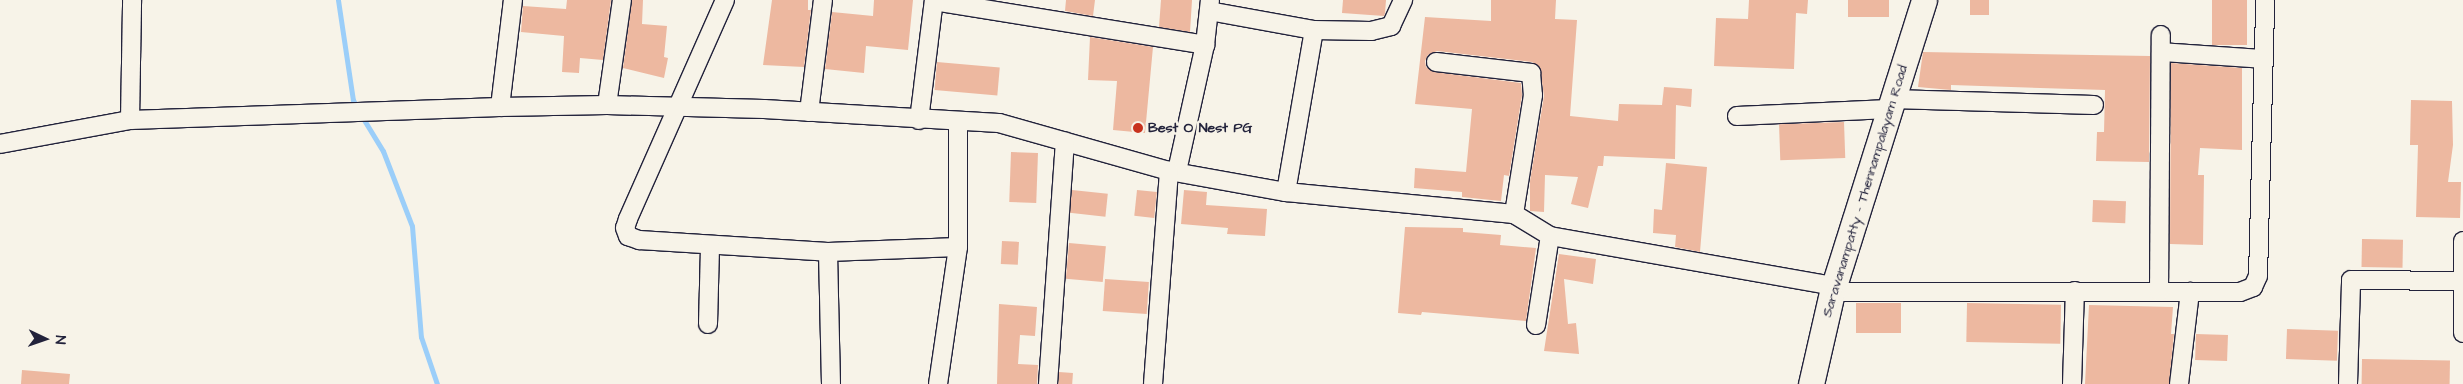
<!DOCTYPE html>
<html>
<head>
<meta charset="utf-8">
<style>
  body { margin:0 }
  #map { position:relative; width:2463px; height:384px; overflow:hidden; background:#f7f3e8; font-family:"Architects Daughter",sans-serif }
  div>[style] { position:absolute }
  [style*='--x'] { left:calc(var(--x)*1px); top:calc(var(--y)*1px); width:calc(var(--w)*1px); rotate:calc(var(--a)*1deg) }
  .stream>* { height:5px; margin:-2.5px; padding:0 2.5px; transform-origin:2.5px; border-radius:2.5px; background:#9bcef9 }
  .building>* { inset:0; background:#edb8a0; transform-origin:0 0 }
  .roads { filter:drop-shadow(1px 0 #22223b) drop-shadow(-1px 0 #22223b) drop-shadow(0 1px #22223b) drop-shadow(0 -1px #22223b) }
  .street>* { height:18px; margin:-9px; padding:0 9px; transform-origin:9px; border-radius:9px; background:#f7f3e8 }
  .secondary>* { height:25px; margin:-12.5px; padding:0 12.5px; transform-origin:12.5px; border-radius:12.5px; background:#f7f3e8 }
  .dots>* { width:14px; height:14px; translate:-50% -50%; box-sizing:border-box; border:2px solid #f7f3e8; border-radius:50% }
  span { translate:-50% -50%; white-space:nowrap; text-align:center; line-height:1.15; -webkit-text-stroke:5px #f7f3e8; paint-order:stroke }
  .poi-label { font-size:14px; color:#22223b; font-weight:700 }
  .left { translate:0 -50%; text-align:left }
  .street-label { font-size:14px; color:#22223b }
  .north { position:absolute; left:20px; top:314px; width:50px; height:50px; -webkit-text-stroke:4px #f7f3e8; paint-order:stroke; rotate:93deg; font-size:14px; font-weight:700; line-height:20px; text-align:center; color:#22223b }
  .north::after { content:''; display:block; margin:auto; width:18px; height:22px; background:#22223b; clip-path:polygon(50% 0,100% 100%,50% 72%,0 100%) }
</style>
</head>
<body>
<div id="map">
  <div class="stream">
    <div style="--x:338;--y:0;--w:101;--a:81.5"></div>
    <div style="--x:353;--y:100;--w:8;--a:60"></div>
    <div style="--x:361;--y:115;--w:42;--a:58.6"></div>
    <div style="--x:383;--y:151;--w:80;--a:68.9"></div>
    <div style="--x:412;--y:226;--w:111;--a:85.4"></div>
    <div style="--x:421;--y:337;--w:50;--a:71.2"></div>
  </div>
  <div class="building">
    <div style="clip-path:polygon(567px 0,611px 0,603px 60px,580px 58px,579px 73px,562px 72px,564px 36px,521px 32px,523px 6px,566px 9px)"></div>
    <div style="clip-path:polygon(632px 0,643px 0,642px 24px,667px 26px,664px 57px,668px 58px,664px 78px,623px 68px)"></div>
    <div style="clip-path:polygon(772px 0,808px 0,808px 10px,811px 10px,804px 67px,763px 65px)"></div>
    <div style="clip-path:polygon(874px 0,913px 0,908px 50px,866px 46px,864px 73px,825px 69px,832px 12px,873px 16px)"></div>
    <div style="clip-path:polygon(1066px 0,1095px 0,1093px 16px,1065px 11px)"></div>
    <div style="clip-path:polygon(1161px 0,1192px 0,1190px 32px,1159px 27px)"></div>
    <div style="clip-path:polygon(1343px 0,1386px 0,1385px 13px,1384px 16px,1342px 13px)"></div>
    <div style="clip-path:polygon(1491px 0,1556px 0,1555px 19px,1577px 20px,1570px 116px,1618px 121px,1619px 104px,1662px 105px,1664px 87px,1692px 89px,1691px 107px,1676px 105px,1675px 159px,1604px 156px,1603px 166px,1598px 166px,1588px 208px,1571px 204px,1578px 177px,1545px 175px,1544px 212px,1530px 211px,1530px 181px,1544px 96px,1540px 68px,1532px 62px,1437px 51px,1428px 55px,1425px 61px,1426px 67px,1434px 72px,1521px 83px,1522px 95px,1509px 176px,1504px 175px,1501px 201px,1462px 197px,1462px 192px,1414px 188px,1415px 168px,1466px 172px,1472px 109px,1415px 104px,1425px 17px,1491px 21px)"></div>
    <div style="clip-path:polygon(1749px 0,1808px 0,1807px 14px,1796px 13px,1794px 69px,1714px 66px,1716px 18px,1748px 19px)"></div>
    <div style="left:1848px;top:0;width:41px;height:17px"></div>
    <div style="left:1970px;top:0;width:19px;height:15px"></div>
    <div style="left:2212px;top:0;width:35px;height:45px"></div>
    <div style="clip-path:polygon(1090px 37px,1153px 47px,1145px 133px,1113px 130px,1117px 81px,1088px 80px)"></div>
    <div style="clip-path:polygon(1923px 52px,2150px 56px,2149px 162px,2096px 161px,2097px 132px,2104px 132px,2105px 90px,1951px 85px,1951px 90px,1918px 87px)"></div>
    <div style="left:937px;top:62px;width:63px;height:28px;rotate:5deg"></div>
    <div style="clip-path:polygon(2171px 63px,2242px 68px,2242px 150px,2200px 148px,2198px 175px,2204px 175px,2203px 245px,2170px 244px)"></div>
    <div style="clip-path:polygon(2411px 100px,2452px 101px,2453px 145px,2448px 182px,2461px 182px,2460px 218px,2416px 217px,2418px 145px,2410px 145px)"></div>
    <div style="left:1844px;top:122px;width:36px;height:65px;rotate:88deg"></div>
    <div style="left:1011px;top:152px;width:27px;height:50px;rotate:2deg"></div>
    <div style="clip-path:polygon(1666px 163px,1707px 167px,1700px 252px,1675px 247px,1676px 235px,1653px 233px,1654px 209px,1662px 210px)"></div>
    <div style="left:1072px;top:190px;width:36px;height:23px;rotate:6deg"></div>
    <div style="left:1137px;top:190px;width:20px;height:26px;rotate:6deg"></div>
    <div style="clip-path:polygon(1184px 190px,1207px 192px,1206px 205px,1267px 209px,1265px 236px,1227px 234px,1228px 228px,1181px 224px)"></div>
    <div style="left:2093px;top:200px;width:33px;height:22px;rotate:2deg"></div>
    <div style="clip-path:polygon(1405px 227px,1463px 228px,1463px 232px,1501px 235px,1500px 245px,1536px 248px,1526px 321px,1422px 312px,1421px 315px,1398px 313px)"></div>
    <div style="left:2362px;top:239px;width:41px;height:28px;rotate:1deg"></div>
    <div style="left:1002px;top:241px;width:17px;height:23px;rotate:3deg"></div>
    <div style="left:1069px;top:243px;width:37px;height:36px;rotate:5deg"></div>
    <div style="clip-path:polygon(1559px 254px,1596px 259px,1593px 284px,1564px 279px,1568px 324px,1576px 323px,1579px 354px,1544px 351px)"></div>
    <div style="left:1105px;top:279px;width:44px;height:32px;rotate:4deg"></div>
    <div style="left:1856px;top:303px;width:45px;height:30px"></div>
    <div style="left:1967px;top:303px;width:94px;height:39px;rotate:1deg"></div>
    <div style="clip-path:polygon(999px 304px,1037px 307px,1035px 336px,1020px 335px,1018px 364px,1038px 365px,1037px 384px,997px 384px)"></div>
    <div style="clip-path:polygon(2089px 305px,2173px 307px,2171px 334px,2174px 334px,2169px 384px,2085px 384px)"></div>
    <div style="left:2287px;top:329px;width:51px;height:30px;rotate:2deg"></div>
    <div style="left:2196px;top:334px;width:32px;height:26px;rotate:2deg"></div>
    <div style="left:2362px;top:359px;width:88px;height:25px;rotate:1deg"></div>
    <div style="clip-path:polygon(22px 370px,70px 374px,69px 384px,21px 384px)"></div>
    <div style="left:1059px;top:372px;width:14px;height:12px;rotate:4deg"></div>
  </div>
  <div class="roads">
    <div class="street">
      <div style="--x:725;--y:0;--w:240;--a:113.9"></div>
      <div style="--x:628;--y:219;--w:9;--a:108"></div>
      <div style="--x:625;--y:228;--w:9;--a:69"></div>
      <div style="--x:628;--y:236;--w:12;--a:20"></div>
      <div style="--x:639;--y:240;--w:189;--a:3.6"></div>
      <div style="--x:828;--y:252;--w:130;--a:-2.2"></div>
      <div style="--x:934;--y:1;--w:275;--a:9.2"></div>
      <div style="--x:1209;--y:11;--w:107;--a:10.3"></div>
      <div style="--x:1314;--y:30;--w:57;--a:1"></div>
      <div style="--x:1371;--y:31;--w:21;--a:-14"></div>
      <div style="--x:1391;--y:26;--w:29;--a:-65"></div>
      <div style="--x:2161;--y:52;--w:103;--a:3.9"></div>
      <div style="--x:1436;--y:62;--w:96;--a:6.6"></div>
      <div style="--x:1531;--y:73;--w:22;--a:85"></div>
      <div style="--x:1533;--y:95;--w:121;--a:99.1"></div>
      <div style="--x:1892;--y:99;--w:202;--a:1.7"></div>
      <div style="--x:607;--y:105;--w:106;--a:-81.9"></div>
      <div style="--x:500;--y:107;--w:108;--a:-83.1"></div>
      <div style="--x:809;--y:112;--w:113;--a:-82.9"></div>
      <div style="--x:1737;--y:116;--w:152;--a:-2.6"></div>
      <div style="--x:130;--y:120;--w:120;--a:-89"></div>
      <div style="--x:919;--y:120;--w:121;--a:-82.9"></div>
      <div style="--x:0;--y:144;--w:132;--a:-10.5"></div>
      <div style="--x:130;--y:120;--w:370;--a:-2"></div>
      <div style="--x:500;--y:107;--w:107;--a:-1.1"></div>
      <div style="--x:607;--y:105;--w:157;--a:1.5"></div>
      <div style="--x:764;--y:109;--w:235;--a:3.4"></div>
      <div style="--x:999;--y:123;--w:177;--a:15.8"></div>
      <div style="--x:1169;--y:171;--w:119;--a:10.2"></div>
      <div style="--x:1286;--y:192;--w:229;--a:5.5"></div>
      <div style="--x:1514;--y:214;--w:42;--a:31.4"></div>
      <div style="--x:1550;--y:236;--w:288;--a:10"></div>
      <div style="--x:1177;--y:171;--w:129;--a:-77.5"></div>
      <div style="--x:1205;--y:45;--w:45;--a:-83.7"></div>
      <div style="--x:1286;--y:192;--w:164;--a:-80.2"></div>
      <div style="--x:2463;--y:241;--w:92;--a:90"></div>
      <div style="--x:828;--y:252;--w:132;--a:88.7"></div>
      <div style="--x:1832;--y:292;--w:408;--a:0"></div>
      <div style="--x:2240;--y:292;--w:14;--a:-21"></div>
      <div style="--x:2253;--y:287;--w:12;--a:-66"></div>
      <div style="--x:2258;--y:276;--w:276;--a:-88.5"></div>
      <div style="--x:2159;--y:292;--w:257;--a:-89.6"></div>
      <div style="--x:708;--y:324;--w:79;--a:-88.5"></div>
      <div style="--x:1536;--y:325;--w:90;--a:-81.1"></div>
      <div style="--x:938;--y:384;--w:138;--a:-81.7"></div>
      <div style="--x:958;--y:247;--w:124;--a:-90"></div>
      <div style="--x:1048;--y:384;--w:243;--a:-86"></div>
      <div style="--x:1153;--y:384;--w:214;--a:-85.7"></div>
      <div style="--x:2072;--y:384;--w:93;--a:-88.2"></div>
      <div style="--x:2179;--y:384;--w:93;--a:-83.2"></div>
      <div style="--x:2348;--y:384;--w:104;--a:-88.3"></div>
      <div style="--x:2351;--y:280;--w:112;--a:0.5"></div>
    </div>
    <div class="secondary">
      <div style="--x:1811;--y:384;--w:94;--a:-77.1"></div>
      <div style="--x:1832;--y:292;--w:306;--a:-72.5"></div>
    </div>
  </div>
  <div class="dots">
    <div style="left:1138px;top:128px;background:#c8321e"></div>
  </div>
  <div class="poi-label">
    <span class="left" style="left:1148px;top:128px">Best O Nest PG</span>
  </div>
  <div class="street-label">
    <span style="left:1865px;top:191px;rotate:-73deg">Saravanampatty - Thennampalayam Road</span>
  </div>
  <div class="north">N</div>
</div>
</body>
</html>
